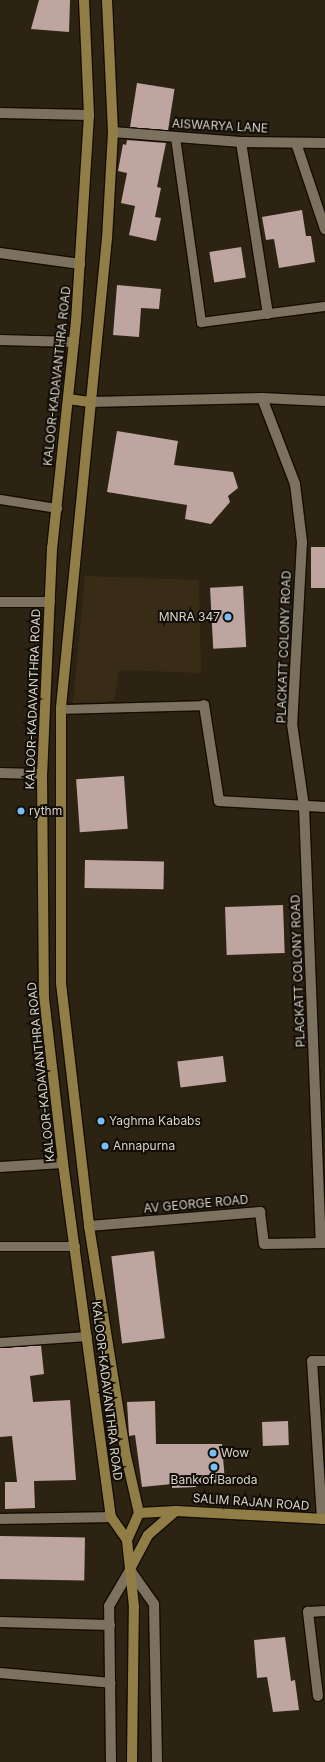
<!DOCTYPE html>
<html>
<head>
<meta charset="utf-8">
<style>
  body { margin:0 }
  #map { position:relative; width:325px; height:1762px; overflow:hidden; background:#2d2313; font-family:Inter,sans-serif }
  div>[style] { position:absolute }
  [style*='--x'] { left:calc(var(--x)*1px); top:calc(var(--y)*1px); width:calc(var(--w)*1px); rotate:calc(var(--a)*1deg) }
  .built>* { inset:0; background:#392c16 }
  .building>* { inset:0; background:#bea59f; transform-origin:0 0 }
  .roads { filter:drop-shadow(1px 0 #150c01) drop-shadow(-1px 0 #150c01) drop-shadow(0 1px #150c01) drop-shadow(0 -1px #150c01) }
  .lane>* { height:9px; margin:-4.5px; padding:0 4.5px; transform-origin:4.5px; border-radius:4.5px; background:#7d725f }
  .street>* { height:10px; margin:-5px; padding:0 5px; transform-origin:5px; border-radius:5px; background:#7d725f }
  .secondary>* { height:10px; margin:-5px; padding:0 5px; transform-origin:5px; border-radius:5px; background:#917d46 }
  .dots>* { width:11px; height:11px; translate:-50% -50%; box-sizing:border-box; border:2px solid #110d07; border-radius:50% }
  span { translate:-50% -50%; white-space:nowrap; text-align:center; line-height:1.15; -webkit-text-stroke:4px #110d07; paint-order:stroke }
  .street-label { font-size:12px; color:#d9d3c8 }
  .poi-label { font-size:12px; color:#d9d3c8 }
  .right { translate:-100% -50%; text-align:right }
  .left { translate:0 -50%; text-align:left }
</style>
</head>
<body>
<div id="map">
  <div class="built">
    <div style="clip-path:polygon(85px 576px,199px 580px,201px 673px,119px 670px,114px 701px,73px 703px)"></div>
  </div>
  <div class="building">
    <div style="clip-path:polygon(39px 0,70px 0,69px 32px,31px 29px)"></div>
    <div style="left:137px;top:83px;width:38px;height:45px;rotate:9deg"></div>
    <div style="clip-path:polygon(127px 140px,166px 143px,157px 187px,161px 188px,155px 217px,161px 218px,156px 241px,129px 235px,135px 206px,121px 203px,127px 173px,118px 171px,123px 144px,126px 145px)"></div>
    <div style="clip-path:polygon(302px 210px,306px 236px,311px 236px,315px 262px,279px 268px,274px 239px,266px 240px,262px 217px)"></div>
    <div style="left:241px;top:247px;width:31px;height:32px;rotate:81deg"></div>
    <div style="clip-path:polygon(117px 285px,161px 289px,159px 309px,141px 308px,139px 337px,113px 335px)"></div>
    <div style="clip-path:polygon(117px 431px,178px 441px,174px 465px,233px 472px,238px 488px,228px 496px,230px 502px,211px 524px,185px 519px,187px 505px,107px 492px)"></div>
    <div style="left:311px;top:547px;width:14px;height:41px"></div>
    <div style="left:243px;top:586px;width:61px;height:33px;rotate:87deg"></div>
    <div style="left:124px;top:776px;width:53px;height:48px;rotate:86deg"></div>
    <div style="left:85px;top:860px;width:79px;height:28px;rotate:1deg"></div>
    <div style="left:283px;top:905px;width:48px;height:58px;rotate:88deg"></div>
    <div style="left:223px;top:1056px;width:26px;height:46px;rotate:83deg"></div>
    <div style="left:154px;top:1251px;width:88px;height:43px;rotate:83deg"></div>
    <div style="clip-path:polygon(41px 1345px,44px 1374px,30px 1376px,33px 1402px,70px 1400px,76px 1480px,34px 1481px,35px 1508px,5px 1509px,5px 1482px,17px 1482px,12px 1436px,0 1437px,0 1348px)"></div>
    <div style="clip-path:polygon(155px 1401px,156px 1444px,222px 1444px,225px 1482px,196px 1484px,196px 1487px,172px 1488px,172px 1484px,142px 1487px,135px 1435px,129px 1436px,127px 1402px)"></div>
    <div style="left:288px;top:1421px;width:24px;height:26px;rotate:88deg"></div>
    <div style="left:0;top:1536px;width:85px;height:43px;rotate:1deg"></div>
    <div style="clip-path:polygon(285px 1637px,291px 1681px,295px 1680px,299px 1710px,273px 1712px,267px 1677px,257px 1678px,254px 1640px)"></div>
  </div>
  <div class="roads">
    <div class="lane">
      <div style="--x:175;--y:137;--w:187;--a:82"></div>
      <div style="--x:201;--y:322;--w:125;--a:-7.4"></div>
      <div style="--x:0;--y:499;--w:58;--a:9"></div>
      <div style="--x:61;--y:709;--w:143;--a:-1.6"></div>
      <div style="--x:0;--y:1246;--w:75;--a:0"></div>
      <div style="--x:0;--y:1342;--w:87;--a:-3.9"></div>
    </div>
    <div class="street">
      <div style="--x:0;--y:113;--w:89;--a:1.3"></div>
      <div style="--x:113;--y:132;--w:128;--a:4.5"></div>
      <div style="--x:241;--y:142;--w:84;--a:0.7"></div>
      <div style="--x:241;--y:142;--w:174;--a:81.1"></div>
      <div style="--x:296;--y:143;--w:91;--a:71.4"></div>
      <div style="--x:0;--y:253;--w:81;--a:7.8"></div>
      <div style="--x:0;--y:340;--w:74;--a:1.5"></div>
      <div style="--x:262;--y:398;--w:92;--a:69"></div>
      <div style="--x:295;--y:484;--w:58;--a:83.1"></div>
      <div style="--x:302;--y:542;--w:182;--a:93.1"></div>
      <div style="--x:292;--y:724;--w:83;--a:81.7"></div>
      <div style="--x:304;--y:806;--w:437;--a:87.8"></div>
      <div style="--x:90;--y:402;--w:172;--a:-1.3"></div>
      <div style="--x:262;--y:398;--w:63;--a:2.7"></div>
      <div style="--x:0;--y:602;--w:50;--a:0"></div>
      <div style="--x:204;--y:705;--w:97;--a:81.1"></div>
      <div style="--x:219;--y:801;--w:106;--a:3.2"></div>
      <div style="--x:0;--y:773;--w:42;--a:1.4"></div>
      <div style="--x:0;--y:1167;--w:63;--a:-3.6"></div>
      <div style="--x:89;--y:1226;--w:172;--a:-4.7"></div>
      <div style="--x:260;--y:1212;--w:32;--a:83"></div>
      <div style="--x:264;--y:1244;--w:61;--a:-0.9"></div>
      <div style="--x:0;--y:1519;--w:111;--a:-1"></div>
      <div style="--x:322;--y:1519;--w:158;--a:-93.6"></div>
      <div style="--x:312;--y:1361;--w:13;--a:0"></div>
      <div style="--x:0;--y:1622;--w:110;--a:1.6"></div>
      <div style="--x:0;--y:1673;--w:111;--a:5.1"></div>
      <div style="--x:318;--y:1696;--w:85;--a:-96.8"></div>
      <div style="--x:308;--y:1612;--w:17;--a:-3"></div>
      <div style="--x:111;--y:1762;--w:156;--a:-90.7"></div>
      <div style="--x:109;--y:1606;--w:42;--a:-59.7"></div>
      <div style="--x:130;--y:1570;--w:42;--a:54.8"></div>
      <div style="--x:154;--y:1604;--w:158;--a:88.9"></div>
    </div>
    <div class="secondary">
      <div style="--x:84;--y:0;--w:115;--a:87.5"></div>
      <div style="--x:89;--y:115;--w:206;--a:93.6"></div>
      <div style="--x:76;--y:321;--w:228;--a:96"></div>
      <div style="--x:52;--y:548;--w:226;--a:92.5"></div>
      <div style="--x:42;--y:774;--w:224;--a:89.5"></div>
      <div style="--x:44;--y:998;--w:166;--a:83.4"></div>
      <div style="--x:63;--y:1163;--w:357;--a:82.3"></div>
      <div style="--x:111;--y:1517;--w:28;--a:55"></div>
      <div style="--x:107;--y:0;--w:132;--a:87.4"></div>
      <div style="--x:113;--y:132;--w:106;--a:93.2"></div>
      <div style="--x:107;--y:238;--w:473;--a:95.6"></div>
      <div style="--x:61;--y:709;--w:274;--a:90"></div>
      <div style="--x:61;--y:983;--w:245;--a:83.4"></div>
      <div style="--x:89;--y:1226;--w:233;--a:80.9"></div>
      <div style="--x:126;--y:1456;--w:58;--a:77.2"></div>
      <div style="--x:68;--y:399;--w:22;--a:8"></div>
      <div style="--x:139;--y:1513;--w:37;--a:-3"></div>
      <div style="--x:176;--y:1511;--w:149;--a:3.1"></div>
      <div style="--x:130;--y:1569;--w:38;--a:-62"></div>
      <div style="--x:148;--y:1535;--w:37;--a:-41"></div>
      <div style="--x:132;--y:1762;--w:155;--a:-89.3"></div>
      <div style="--x:134;--y:1607;--w:67;--a:-96"></div>
      <div style="--x:127;--y:1540;--w:30;--a:-66"></div>
    </div>
  </div>
  <div class="dots">
    <div style="left:228px;top:617px;background:#78bff7"></div>
    <div style="left:21px;top:811px;background:#78bff7"></div>
    <div style="left:101px;top:1121px;background:#78bff7"></div>
    <div style="left:105px;top:1146px;background:#78bff7"></div>
    <div style="left:213px;top:1453px;background:#78bff7"></div>
    <div style="left:214px;top:1467px;background:#78bff7"></div>
  </div>
  <div class="street-label">
    <span style="left:220px;top:126px;rotate:3deg">AISWARYA LANE</span>
    <span style="left:57px;top:376px;rotate:-84deg">KALOOR-KADAVANTHRA ROAD</span>
    <span style="left:284px;top:647px;rotate:-88deg">PLACKATT COLONY ROAD</span>
    <span style="left:33px;top:699px;rotate:-88deg">KALOOR-KADAVANTHRA ROAD</span>
    <span style="left:298px;top:971px;rotate:-92deg">PLACKATT COLONY ROAD</span>
    <span style="left:41px;top:1072px;rotate:-96deg">KALOOR-KADAVANTHRA ROAD</span>
    <span style="left:196px;top:1204px;rotate:-5deg">AV GEORGE ROAD</span>
    <span style="left:107px;top:1391px;rotate:83deg">KALOOR-KADAVANTHRA ROAD</span>
    <span style="left:251px;top:1502px;rotate:4deg">SALIM RAJAN ROAD</span>
  </div>
  <div class="poi-label">
    <span class="right" style="left:220px;top:617px">MNRA 347</span>
    <span class="left" style="left:29px;top:811px">rythm</span>
    <span class="left" style="left:109px;top:1121px">Yaghma Kababs</span>
    <span class="left" style="left:113px;top:1146px">Annapurna</span>
    <span class="left" style="left:221px;top:1453px">Wow</span>
    <span style="left:214px;top:1480px">Bank of Baroda</span>
  </div>
</div>
</body>
</html>
